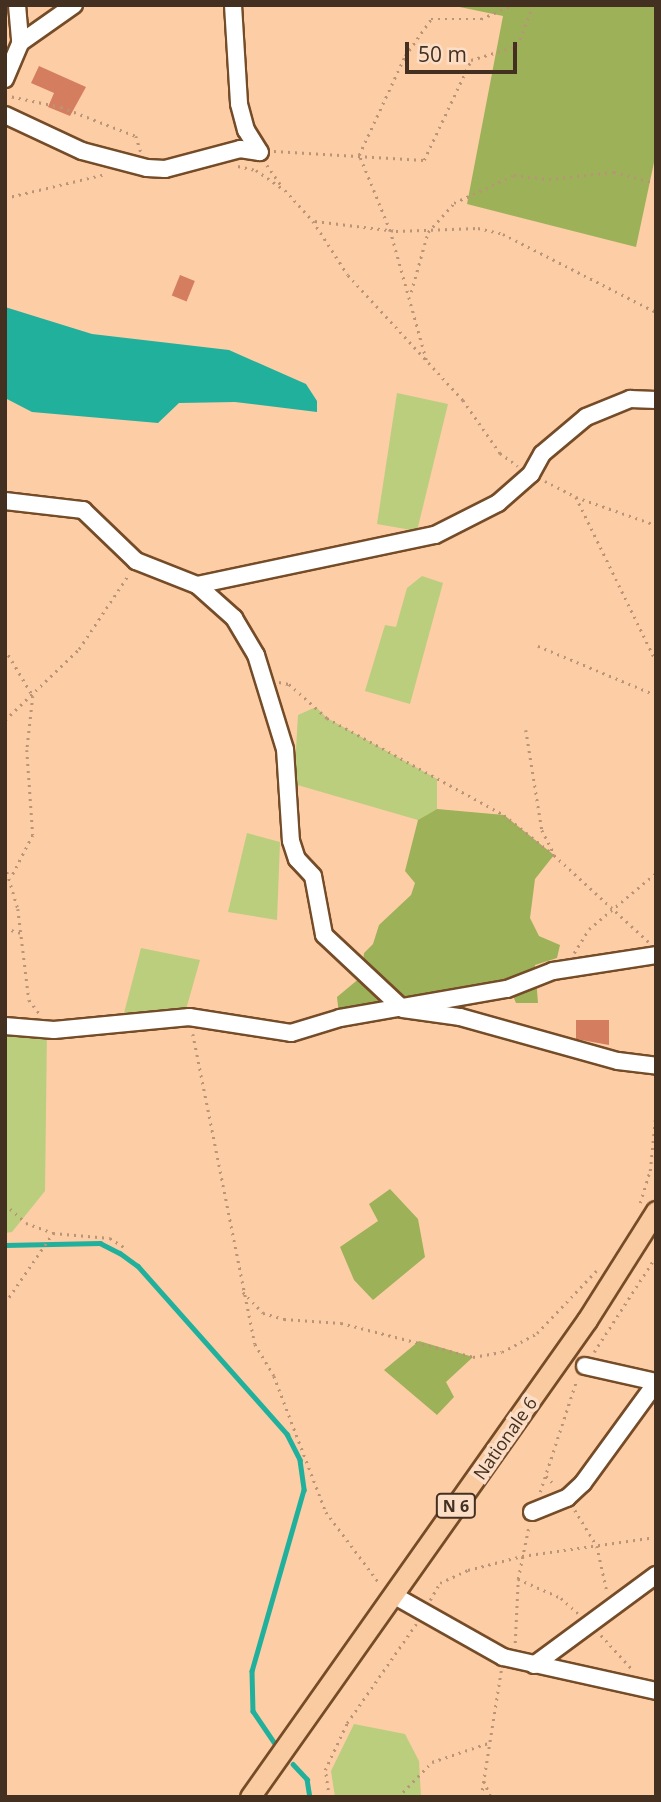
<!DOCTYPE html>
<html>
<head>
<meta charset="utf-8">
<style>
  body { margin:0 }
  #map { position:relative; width:661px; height:1802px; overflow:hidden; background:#fdcda6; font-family:"Open Sans",sans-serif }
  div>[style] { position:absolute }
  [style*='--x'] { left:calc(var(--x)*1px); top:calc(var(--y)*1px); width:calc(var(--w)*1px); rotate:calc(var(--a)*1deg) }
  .green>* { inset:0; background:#bace7e }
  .forest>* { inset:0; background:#9db158 }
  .water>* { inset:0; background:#21b09c }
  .stream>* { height:4.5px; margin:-2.25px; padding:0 2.25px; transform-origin:2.25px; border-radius:2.25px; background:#21b09c }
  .building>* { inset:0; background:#d57e5f; transform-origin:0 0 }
  .path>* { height:2.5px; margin-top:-1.25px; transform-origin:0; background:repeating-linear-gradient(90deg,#ba9476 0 2px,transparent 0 7px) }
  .roads { filter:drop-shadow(2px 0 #754c28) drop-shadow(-2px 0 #754c28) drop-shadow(0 2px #754c28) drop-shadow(0 -2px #754c28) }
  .minor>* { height:16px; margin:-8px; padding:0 8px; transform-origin:8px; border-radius:8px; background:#fff }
  .major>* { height:19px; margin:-9.5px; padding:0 9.5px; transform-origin:9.5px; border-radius:9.5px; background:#facba1 }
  span { translate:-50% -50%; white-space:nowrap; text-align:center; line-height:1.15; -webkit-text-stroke:7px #fcdec7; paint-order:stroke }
  .shield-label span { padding:2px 5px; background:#fcdec7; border:2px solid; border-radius:5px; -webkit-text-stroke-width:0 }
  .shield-label { font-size:16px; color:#433021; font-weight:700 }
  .street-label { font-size:18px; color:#433021 }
  .frame { position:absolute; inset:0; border:7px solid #433021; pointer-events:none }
  .scale { position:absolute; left:405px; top:42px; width:112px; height:32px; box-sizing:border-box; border:4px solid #433021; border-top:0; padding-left:9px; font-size:21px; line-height:24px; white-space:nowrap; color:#433021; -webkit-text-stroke:5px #fcdec7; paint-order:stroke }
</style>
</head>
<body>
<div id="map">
  <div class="green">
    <div style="clip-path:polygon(397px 393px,448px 404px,417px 531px,377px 524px)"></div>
    <div style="clip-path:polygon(422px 576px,443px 583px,410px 704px,365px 691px,385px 625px,396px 627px,407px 588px)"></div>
    <div style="clip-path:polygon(316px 707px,327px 718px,437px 779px,437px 809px,418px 820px,294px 784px,298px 715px)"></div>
    <div style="clip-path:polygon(247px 833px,280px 842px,277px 920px,228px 912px)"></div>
    <div style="clip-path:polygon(141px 948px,200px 960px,185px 1013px,123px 1017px)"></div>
    <div style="clip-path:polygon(47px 1030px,45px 1191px,12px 1232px,5px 1233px,5px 1031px)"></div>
    <div style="clip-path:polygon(354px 1724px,405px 1734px,419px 1761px,421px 1797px,335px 1797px,331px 1771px)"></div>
  </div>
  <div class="forest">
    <div style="clip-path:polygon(450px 5px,656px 5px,656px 153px,636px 247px,467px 204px,503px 16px)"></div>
    <div style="clip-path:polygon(437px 809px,504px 815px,554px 855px,535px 879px,530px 918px,539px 936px,560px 945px,557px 958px,535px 965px,538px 1003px,516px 1003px,511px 991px,339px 1015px,337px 997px,361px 977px,364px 953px,373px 944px,379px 925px,411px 895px,415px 883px,405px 871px,418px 820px)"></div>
    <div style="clip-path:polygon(390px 1189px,418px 1219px,425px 1257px,373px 1300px,354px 1280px,340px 1247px,378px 1221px,369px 1204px)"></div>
    <div style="clip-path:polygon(419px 1341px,473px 1357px,446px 1382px,454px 1397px,437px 1415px,384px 1370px)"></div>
  </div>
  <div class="water">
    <div style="clip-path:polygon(5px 307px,92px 334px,229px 350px,306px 384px,317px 401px,317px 412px,235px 402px,179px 403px,158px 423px,32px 412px,5px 398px)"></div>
  </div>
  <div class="stream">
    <div style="--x:5;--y:1245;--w:95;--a:-1.2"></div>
    <div style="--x:100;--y:1243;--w:22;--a:27"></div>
    <div style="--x:120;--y:1253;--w:22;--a:36"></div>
    <div style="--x:138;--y:1266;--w:225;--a:48.4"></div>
    <div style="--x:287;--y:1434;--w:29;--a:63"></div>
    <div style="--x:300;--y:1460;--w:30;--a:82"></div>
    <div style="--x:304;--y:1490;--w:188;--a:106"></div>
    <div style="--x:252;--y:1671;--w:40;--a:88.6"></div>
    <div style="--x:253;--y:1711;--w:40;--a:56"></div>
    <div style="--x:293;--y:1764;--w:21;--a:47"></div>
    <div style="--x:307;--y:1779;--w:18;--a:81"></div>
  </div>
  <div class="building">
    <div style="clip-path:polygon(39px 66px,86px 87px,70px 116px,48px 107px,54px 93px,31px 83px)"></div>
    <div style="left:180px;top:275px;width:16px;height:22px;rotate:22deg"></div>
    <div style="clip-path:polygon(576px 1020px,609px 1020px,609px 1045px,576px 1039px)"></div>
  </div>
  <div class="path">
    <div style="--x:5;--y:95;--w:57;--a:12.1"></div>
    <div style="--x:61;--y:107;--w:80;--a:21.1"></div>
    <div style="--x:136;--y:136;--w:17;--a:73"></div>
    <div style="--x:274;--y:151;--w:150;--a:3.4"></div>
    <div style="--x:424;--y:160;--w:110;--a:-64.8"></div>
    <div style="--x:471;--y:60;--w:48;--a:-16.9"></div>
    <div style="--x:517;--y:46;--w:44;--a:-68.7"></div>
    <div style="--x:267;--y:165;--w:28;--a:55"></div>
    <div style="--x:238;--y:166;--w:18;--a:13"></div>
    <div style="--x:256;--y:170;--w:35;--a:35"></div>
    <div style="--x:285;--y:190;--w:42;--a:47.9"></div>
    <div style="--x:313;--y:221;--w:64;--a:57.1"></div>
    <div style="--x:348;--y:275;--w:170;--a:47.4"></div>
    <div style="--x:463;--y:400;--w:65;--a:55.1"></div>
    <div style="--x:500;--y:453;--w:22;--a:36"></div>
    <div style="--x:5;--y:198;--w:104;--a:-13.4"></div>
    <div style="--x:315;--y:221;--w:82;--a:7"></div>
    <div style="--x:396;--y:231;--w:82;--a:-2.1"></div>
    <div style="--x:478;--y:228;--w:26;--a:13"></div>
    <div style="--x:503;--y:234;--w:172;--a:27"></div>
    <div style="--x:411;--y:292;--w:62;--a:-74.2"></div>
    <div style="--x:428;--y:232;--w:39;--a:-48"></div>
    <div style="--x:454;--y:203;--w:66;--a:-25"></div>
    <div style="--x:514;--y:175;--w:35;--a:7"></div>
    <div style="--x:549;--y:179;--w:65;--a:-6.1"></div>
    <div style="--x:614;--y:172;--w:43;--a:14.7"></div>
    <div style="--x:426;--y:360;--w:134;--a:-105.6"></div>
    <div style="--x:390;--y:231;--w:82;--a:-112.2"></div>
    <div style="--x:359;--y:155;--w:109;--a:-65.1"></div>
    <div style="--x:405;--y:56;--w:45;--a:-54.9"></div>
    <div style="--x:431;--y:19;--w:50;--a:0"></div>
    <div style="--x:481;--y:19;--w:34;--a:-24"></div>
    <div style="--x:545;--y:481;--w:35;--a:27"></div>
    <div style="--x:576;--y:497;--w:85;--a:19.3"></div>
    <div style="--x:576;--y:497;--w:182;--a:64"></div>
    <div style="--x:538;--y:646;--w:128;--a:22.6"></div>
    <div style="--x:5;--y:649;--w:55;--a:59.2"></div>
    <div style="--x:33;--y:696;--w:54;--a:96.3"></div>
    <div style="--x:27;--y:750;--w:85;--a:86"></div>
    <div style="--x:33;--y:835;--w:46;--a:117.1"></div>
    <div style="--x:279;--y:682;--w:10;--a:11"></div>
    <div style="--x:289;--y:684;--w:51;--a:41.8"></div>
    <div style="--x:327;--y:718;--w:202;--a:28.7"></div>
    <div style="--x:504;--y:815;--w:64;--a:38.7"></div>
    <div style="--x:554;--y:855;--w:129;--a:42.5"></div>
    <div style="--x:5;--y:720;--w:103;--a:-43.8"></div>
    <div style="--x:79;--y:649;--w:90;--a:-56.3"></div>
    <div style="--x:526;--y:730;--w:101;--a:80.9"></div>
    <div style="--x:542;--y:830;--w:25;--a:63"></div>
    <div style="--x:5;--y:865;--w:46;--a:73.5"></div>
    <div style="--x:18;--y:909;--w:92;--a:83.1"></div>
    <div style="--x:29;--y:1000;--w:18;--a:52"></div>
    <div style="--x:5;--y:928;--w:16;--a:18"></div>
    <div style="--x:574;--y:953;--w:28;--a:-58"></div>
    <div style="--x:589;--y:929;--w:87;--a:-39.9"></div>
    <div style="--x:193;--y:1034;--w:316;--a:78.7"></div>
    <div style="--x:255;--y:1344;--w:37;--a:59"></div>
    <div style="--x:274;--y:1376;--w:146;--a:69.1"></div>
    <div style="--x:326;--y:1512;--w:90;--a:53.1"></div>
    <div style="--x:640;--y:1203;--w:34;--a:-73"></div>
    <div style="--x:650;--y:1171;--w:61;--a:-84.4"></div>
    <div style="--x:5;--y:1204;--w:28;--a:42"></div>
    <div style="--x:26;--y:1223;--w:29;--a:20"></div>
    <div style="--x:53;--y:1233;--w:57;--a:5"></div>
    <div style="--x:110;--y:1238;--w:17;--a:33"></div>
    <div style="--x:243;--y:1292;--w:29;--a:46"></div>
    <div style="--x:263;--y:1313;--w:22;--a:16"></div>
    <div style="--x:284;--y:1319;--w:57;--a:4"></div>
    <div style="--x:341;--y:1323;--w:136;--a:14.4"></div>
    <div style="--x:473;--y:1357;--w:29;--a:-10"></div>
    <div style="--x:502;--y:1352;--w:40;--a:-28"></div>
    <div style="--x:537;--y:1333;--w:86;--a:-46.4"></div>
    <div style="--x:5;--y:1303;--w:85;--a:-55.6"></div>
    <div style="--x:594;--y:1352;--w:114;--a:-57.1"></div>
    <div style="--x:546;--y:1476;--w:14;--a:45"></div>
    <div style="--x:540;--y:1492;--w:119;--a:-71.9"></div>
    <div style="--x:575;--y:1510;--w:42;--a:58.6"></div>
    <div style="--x:597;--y:1546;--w:46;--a:77.5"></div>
    <div style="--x:518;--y:1579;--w:47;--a:23.8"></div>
    <div style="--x:561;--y:1598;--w:24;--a:42"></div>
    <div style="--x:430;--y:1600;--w:20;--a:-60"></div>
    <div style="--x:440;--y:1583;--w:31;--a:-25"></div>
    <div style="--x:468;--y:1570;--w:56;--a:-14.5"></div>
    <div style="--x:522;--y:1556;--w:135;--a:-8.1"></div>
    <div style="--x:601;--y:1635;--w:46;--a:47.6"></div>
    <div style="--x:515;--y:1643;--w:64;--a:-87.3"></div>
    <div style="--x:518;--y:1579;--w:55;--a:-78.5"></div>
    <div style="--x:484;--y:1781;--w:17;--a:66"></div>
    <div style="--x:329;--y:1797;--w:27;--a:-98"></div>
    <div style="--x:325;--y:1770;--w:52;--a:-64.9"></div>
    <div style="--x:347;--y:1723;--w:121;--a:-55.1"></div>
    <div style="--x:398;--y:1797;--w:49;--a:-45.8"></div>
    <div style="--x:432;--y:1762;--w:59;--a:-18.7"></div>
    <div style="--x:481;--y:1797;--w:128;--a:-81"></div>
  </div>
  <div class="roads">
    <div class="minor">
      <div style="--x:17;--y:5;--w:38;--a:85"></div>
      <div style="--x:233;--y:5;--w:99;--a:86.5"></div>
      <div style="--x:239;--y:104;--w:27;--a:75"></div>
      <div style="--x:246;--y:130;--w:26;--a:58"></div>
      <div style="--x:5;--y:79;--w:39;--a:-67"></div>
      <div style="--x:20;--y:43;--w:66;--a:-35.1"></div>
      <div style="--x:5;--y:115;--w:85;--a:25.1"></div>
      <div style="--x:82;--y:151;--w:67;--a:14.7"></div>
      <div style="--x:147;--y:168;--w:18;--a:3"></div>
      <div style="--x:165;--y:169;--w:78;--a:-14.9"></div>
      <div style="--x:240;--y:149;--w:20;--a:9"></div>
      <div style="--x:5;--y:501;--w:79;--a:6.6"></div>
      <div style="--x:83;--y:510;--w:74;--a:43.9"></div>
      <div style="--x:136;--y:561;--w:66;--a:21.5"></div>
      <div style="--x:197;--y:585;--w:50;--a:41.7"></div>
      <div style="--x:234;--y:618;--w:43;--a:59.3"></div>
      <div style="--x:256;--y:655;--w:98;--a:72.9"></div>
      <div style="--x:285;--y:749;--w:92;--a:86.3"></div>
      <div style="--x:291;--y:841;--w:19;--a:72"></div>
      <div style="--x:297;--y:859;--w:23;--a:47"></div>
      <div style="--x:313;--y:876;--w:60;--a:79.4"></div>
      <div style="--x:324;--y:935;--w:108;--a:43.1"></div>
      <div style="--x:403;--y:1009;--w:58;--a:8"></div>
      <div style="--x:460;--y:1017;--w:164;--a:15.6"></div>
      <div style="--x:618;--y:1061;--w:38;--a:7"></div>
      <div style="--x:197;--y:585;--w:243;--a:-11.9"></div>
      <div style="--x:435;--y:535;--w:71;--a:-26.9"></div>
      <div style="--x:498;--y:503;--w:44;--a:-41.3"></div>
      <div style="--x:531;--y:474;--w:23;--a:-61"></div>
      <div style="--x:542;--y:454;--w:57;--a:-40.1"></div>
      <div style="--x:586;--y:417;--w:48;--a:-22.2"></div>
      <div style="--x:630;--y:399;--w:26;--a:2"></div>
      <div style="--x:5;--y:1026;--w:49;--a:4.7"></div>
      <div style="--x:54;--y:1030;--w:136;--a:-5.5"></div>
      <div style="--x:189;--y:1017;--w:103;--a:8.9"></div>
      <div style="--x:291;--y:1033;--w:51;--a:-17"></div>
      <div style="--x:340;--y:1018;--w:169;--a:-9.9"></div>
      <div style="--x:507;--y:989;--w:49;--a:-21.4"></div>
      <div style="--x:553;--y:971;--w:104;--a:-8.8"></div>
      <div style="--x:585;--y:1366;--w:73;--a:12.7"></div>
      <div style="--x:532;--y:1512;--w:38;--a:-22"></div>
      <div style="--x:567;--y:1498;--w:22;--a:-43"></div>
      <div style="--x:583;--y:1483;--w:124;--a:-53.9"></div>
      <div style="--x:393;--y:1595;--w:126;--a:29.4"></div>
      <div style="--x:503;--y:1657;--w:157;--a:12.5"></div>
      <div style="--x:534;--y:1665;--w:152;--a:-36.4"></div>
    </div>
    <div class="major">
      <div style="--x:250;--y:1797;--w:584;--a:-54.76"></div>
      <div style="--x:587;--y:1320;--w:129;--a:-57.7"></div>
    </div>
  </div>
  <div class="shield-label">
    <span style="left:456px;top:1506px">N 6</span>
  </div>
  <div class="street-label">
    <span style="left:505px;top:1438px;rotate:-55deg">Nationale 6</span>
  </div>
  <div class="frame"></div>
  <div class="scale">50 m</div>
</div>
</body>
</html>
